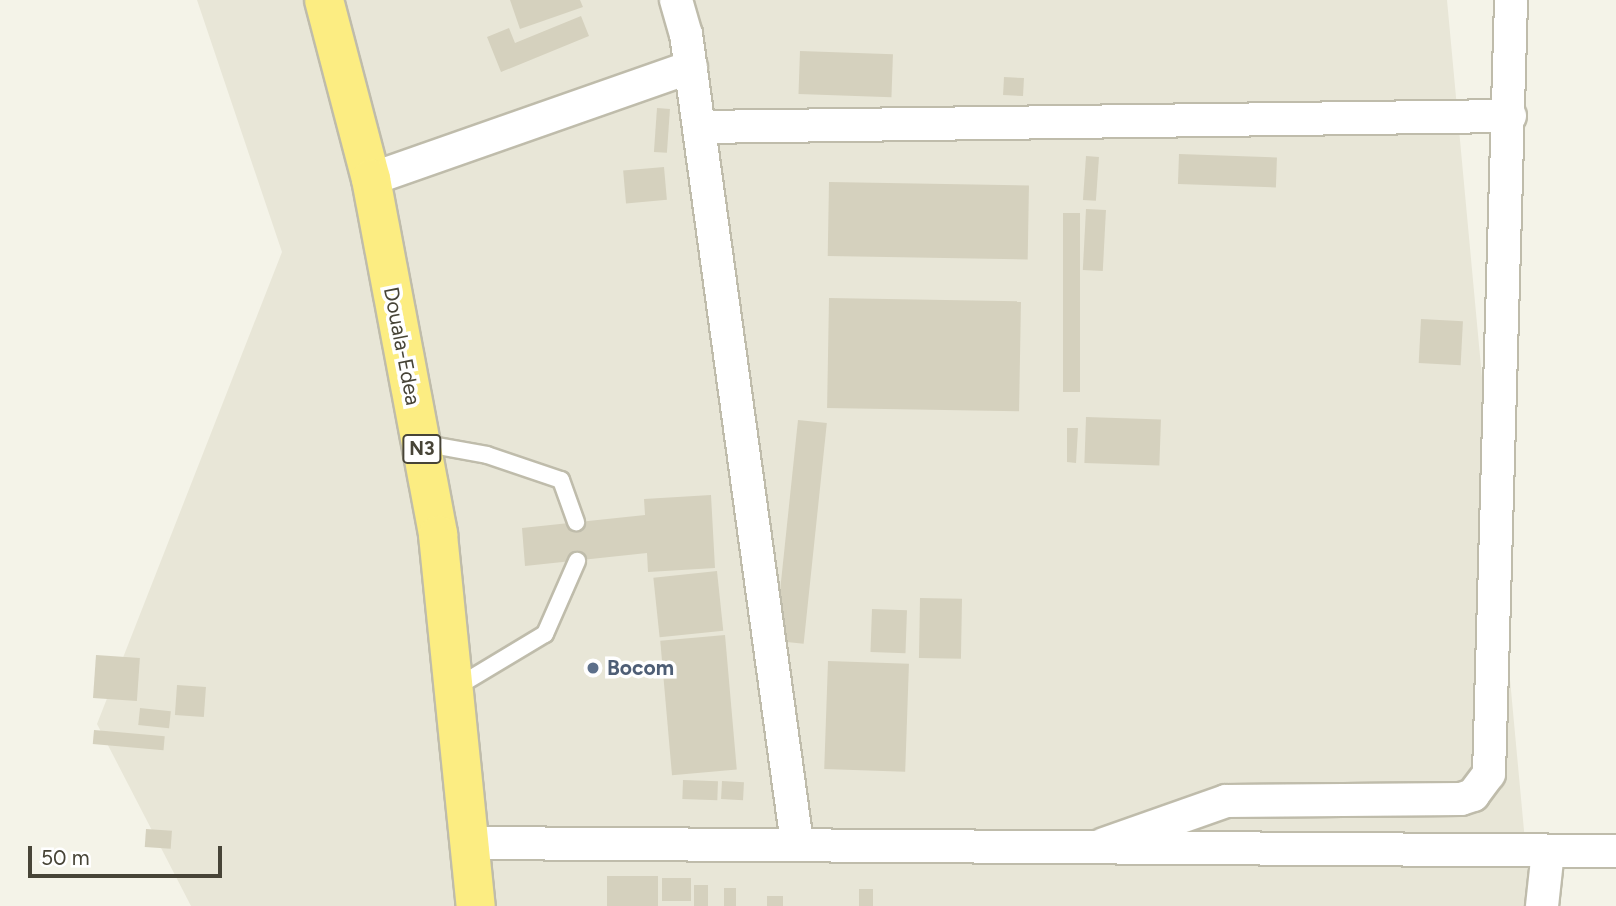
<!DOCTYPE html>
<html>
<head>
<meta charset="utf-8">
<style>
  body { margin:0 }
  #map { position:relative; width:1616px; height:906px; overflow:hidden; background:#f4f3e8; font-family:Figtree,sans-serif }
  div>[style] { position:absolute }
  [style*='--x'] { left:calc(var(--x)*1px); top:calc(var(--y)*1px); width:calc(var(--w)*1px); rotate:calc(var(--a)*1deg) }
  .residential>* { inset:0; background:#e8e6d7 }
  .building>* { inset:0; background:#d5d1be; transform-origin:0 0 }
  .roads { filter:drop-shadow(2px 0 #bfbcab) drop-shadow(-2px 0 #bfbcab) drop-shadow(0 2px #bfbcab) drop-shadow(0 -2px #bfbcab) }
  .service>* { height:16px; margin:-8px; padding:0 8px; transform-origin:8px; border-radius:8px; background:#fff }
  .minor>* { height:32px; margin:-16px; padding:0 16px; transform-origin:16px; border-radius:16px; background:#fff }
  .trunk>* { height:38px; margin:-19px; padding:0 19px; transform-origin:19px; border-radius:19px; background:#fced82 }
  .dots>* { width:19px; height:19px; translate:-50% -50%; box-sizing:border-box; border:4px solid #fff; border-radius:50% }
  span { translate:-50% -50%; white-space:nowrap; text-align:center; line-height:1.15; -webkit-text-stroke:7px #fff; paint-order:stroke }
  .shield-label span { padding:2px 5px; background:#fff; border:2px solid; border-radius:5px; -webkit-text-stroke-width:0 }
  .shield-label { font-size:19px; color:#474437; font-weight:700 }
  .street-label { font-size:21px; color:#474437 }
  .service-label { font-size:21px; color:#4e5e75; font-weight:700 }
  .left { translate:0 -50%; text-align:left }
  .scale { position:absolute; left:28px; top:846px; width:194px; height:32px; box-sizing:border-box; border:4px solid #474437; border-top:0; padding-left:9px; font-size:21px; line-height:24px; white-space:nowrap; color:#474437; -webkit-text-stroke:5px #fff; paint-order:stroke }
</style>
</head>
<body>
<div id="map">
  <div class="residential">
    <div style="clip-path:polygon(197px 0,1447px 0,1531px 906px,191px 906px,97px 724px,282px 252px)"></div>
  </div>
  <div class="building">
    <div style="clip-path:polygon(510px 0,580px 0,583px 7px,520px 29px)"></div>
    <div style="clip-path:polygon(581px 16px,589px 36px,501px 72px,487px 37px,509px 28px,515px 43px)"></div>
    <div style="left:800px;top:51px;width:93px;height:43px;rotate:2deg"></div>
    <div style="left:1004px;top:77px;width:20px;height:18px;rotate:3deg"></div>
    <div style="left:657px;top:108px;width:13px;height:44px;rotate:4deg"></div>
    <div style="left:1179px;top:154px;width:98px;height:30px;rotate:2deg"></div>
    <div style="left:1086px;top:156px;width:13px;height:44px;rotate:4deg"></div>
    <div style="left:664px;top:167px;width:33px;height:41px;rotate:85deg"></div>
    <div style="left:829px;top:182px;width:200px;height:74px;rotate:1deg"></div>
    <div style="left:1086px;top:209px;width:20px;height:61px;rotate:3deg"></div>
    <div style="left:1063px;top:213px;width:17px;height:179px"></div>
    <div style="left:829px;top:298px;width:192px;height:110px;rotate:1deg"></div>
    <div style="left:1421px;top:319px;width:42px;height:44px;rotate:3deg"></div>
    <div style="left:1086px;top:417px;width:75px;height:46px;rotate:2deg"></div>
    <div style="left:798px;top:420px;width:29px;height:222px;rotate:6deg"></div>
    <div style="clip-path:polygon(1067px 428px,1078px 428px,1076px 463px,1067px 462px)"></div>
    <div style="clip-path:polygon(711px 495px,715px 568px,648px 572px,647px 553px,525px 566px,522px 528px,645px 515px,644px 499px)"></div>
    <div style="left:717px;top:571px;width:60px;height:64px;rotate:84deg"></div>
    <div style="left:920px;top:598px;width:42px;height:60px;rotate:1deg"></div>
    <div style="left:872px;top:609px;width:35px;height:43px;rotate:2deg"></div>
    <div style="left:725px;top:635px;width:135px;height:65px;rotate:85deg"></div>
    <div style="left:96px;top:655px;width:44px;height:43px;rotate:4deg"></div>
    <div style="left:828px;top:661px;width:81px;height:108px;rotate:2deg"></div>
    <div style="left:177px;top:685px;width:29px;height:30px;rotate:4deg"></div>
    <div style="left:140px;top:708px;width:31px;height:17px;rotate:6deg"></div>
    <div style="left:94px;top:730px;width:71px;height:14px;rotate:5deg"></div>
    <div style="left:683px;top:780px;width:35px;height:19px;rotate:2deg"></div>
    <div style="left:722px;top:781px;width:22px;height:18px;rotate:3deg"></div>
    <div style="left:146px;top:829px;width:26px;height:18px;rotate:4deg"></div>
    <div style="left:607px;top:876px;width:51px;height:30px"></div>
    <div style="left:662px;top:878px;width:29px;height:23px"></div>
    <div style="left:694px;top:885px;width:14px;height:21px"></div>
    <div style="left:724px;top:888px;width:12px;height:18px"></div>
    <div style="left:859px;top:889px;width:14px;height:17px"></div>
    <div style="left:783px;top:896px;width:10px;height:16px;rotate:90deg"></div>
  </div>
  <div class="roads">
    <div class="service">
      <div style="--x:421;--y:443;--w:67;--a:10.3"></div>
      <div style="--x:487;--y:455;--w:78;--a:18.7"></div>
      <div style="--x:561;--y:480;--w:45;--a:70.3"></div>
      <div style="--x:455;--y:688;--w:105;--a:-31"></div>
      <div style="--x:545;--y:634;--w:80;--a:-66.3"></div>
    </div>
    <div class="minor">
      <div style="--x:676;--y:0;--w:35;--a:74"></div>
      <div style="--x:686;--y:34;--w:817;--a:82.19"></div>
      <div style="--x:699;--y:127;--w:811;--a:-0.78"></div>
      <div style="--x:371;--y:179;--w:339;--a:-19.3"></div>
      <div style="--x:472;--y:843;--w:1144;--a:0.4"></div>
      <div style="--x:1104;--y:844;--w:129;--a:-19.4"></div>
      <div style="--x:1226;--y:801;--w:235;--a:-0.5"></div>
      <div style="--x:1461;--y:799;--w:13;--a:-18"></div>
      <div style="--x:1473;--y:795;--w:26;--a:-53"></div>
      <div style="--x:1489;--y:774;--w:774;--a:-88.37"></div>
      <div style="--x:1542;--y:906;--w:55;--a:-83.8"></div>
    </div>
    <div class="trunk">
      <div style="--x:324;--y:0;--w:185;--a:75.3"></div>
      <div style="--x:371;--y:179;--w:362;--a:79.3"></div>
      <div style="--x:438;--y:535;--w:373;--a:84.2"></div>
    </div>
  </div>
  <div class="dots">
    <div style="left:593px;top:668px;background:#5c6f8a"></div>
  </div>
  <div class="shield-label">
    <span style="left:422px;top:449px">N3</span>
  </div>
  <div class="street-label">
    <span style="left:402px;top:346px;rotate:79deg">Douala-Edea</span>
  </div>
  <div class="service-label">
    <span class="left" style="left:607px;top:668px">Bocom</span>
  </div>
  <div class="scale">50 m</div>
</div>
</body>
</html>
